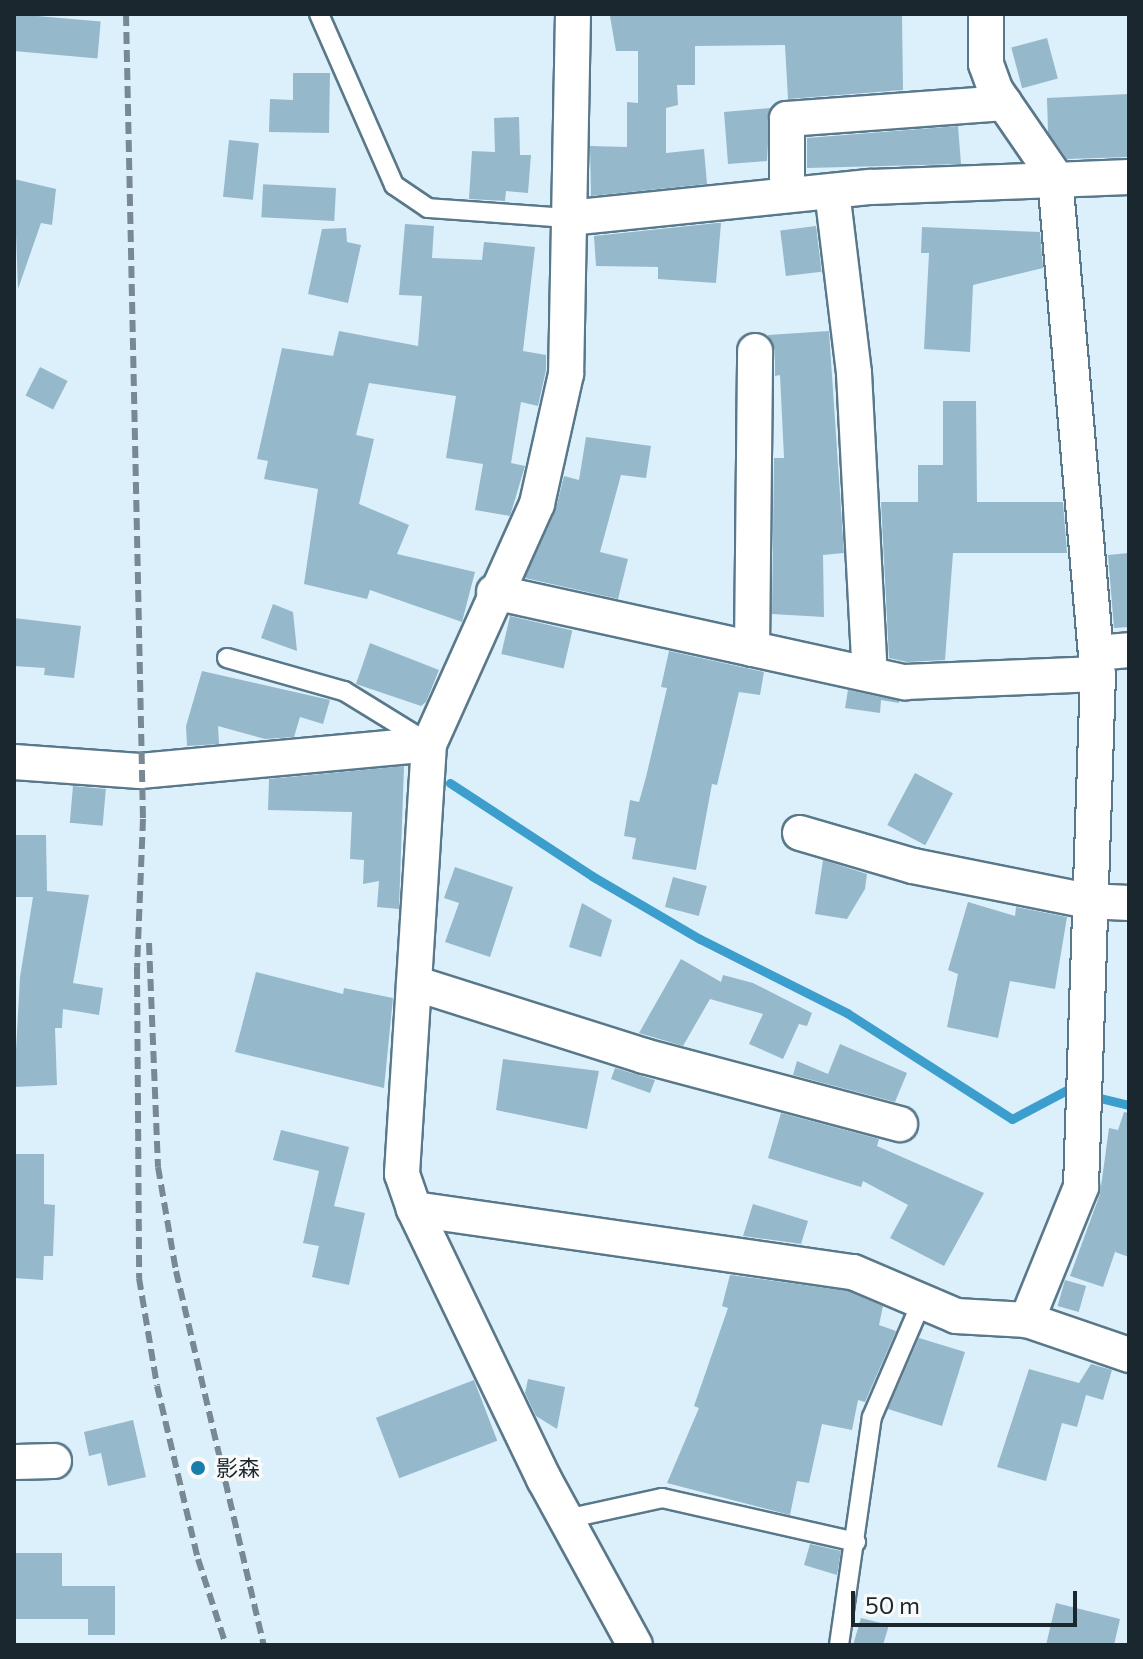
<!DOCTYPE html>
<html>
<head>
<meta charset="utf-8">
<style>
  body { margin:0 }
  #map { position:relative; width:1143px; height:1659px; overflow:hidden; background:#dcf0fc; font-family:Commissioner,"Noto Sans JP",sans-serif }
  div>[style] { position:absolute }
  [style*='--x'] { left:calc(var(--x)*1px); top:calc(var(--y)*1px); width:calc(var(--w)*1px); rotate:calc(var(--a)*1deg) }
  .stream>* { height:9px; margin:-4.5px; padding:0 4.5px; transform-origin:4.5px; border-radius:4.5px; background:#3c9ecd }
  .building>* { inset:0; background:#96b8cb; transform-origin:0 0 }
  .roads { filter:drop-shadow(2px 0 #59788a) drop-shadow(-2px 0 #59788a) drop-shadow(0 2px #59788a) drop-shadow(0 -2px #59788a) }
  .lane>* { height:18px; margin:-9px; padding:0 9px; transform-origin:9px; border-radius:9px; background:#fff }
  .street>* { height:34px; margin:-17px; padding:0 17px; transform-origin:17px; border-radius:17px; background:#fff }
  .rail>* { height:6px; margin-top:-3px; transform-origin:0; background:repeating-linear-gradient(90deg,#798993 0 12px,transparent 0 18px) }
  .dots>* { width:22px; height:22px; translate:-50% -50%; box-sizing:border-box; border:4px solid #fafafa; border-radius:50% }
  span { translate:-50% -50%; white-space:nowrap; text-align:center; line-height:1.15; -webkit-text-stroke:6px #fafafa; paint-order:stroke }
  .poi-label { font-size:22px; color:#1a272f }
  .left { translate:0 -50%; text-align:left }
  .frame { position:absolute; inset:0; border:16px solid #1a272f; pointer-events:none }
  .scale { position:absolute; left:851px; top:1591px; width:226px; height:36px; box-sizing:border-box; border:4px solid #1a272f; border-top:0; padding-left:10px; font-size:24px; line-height:28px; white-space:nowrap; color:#1a272f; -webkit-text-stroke:6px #fafafa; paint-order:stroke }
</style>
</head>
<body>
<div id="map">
  <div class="stream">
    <div style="--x:450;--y:783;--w:170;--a:33.2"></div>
    <div style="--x:592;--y:876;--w:125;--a:30.3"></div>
    <div style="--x:700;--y:939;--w:165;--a:26.7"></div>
    <div style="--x:847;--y:1013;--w:196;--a:32.7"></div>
    <div style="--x:1012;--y:1119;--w:62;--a:-27.8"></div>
    <div style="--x:1067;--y:1090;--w:64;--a:13.6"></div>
  </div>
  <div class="building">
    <div style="left:14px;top:14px;width:87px;height:37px;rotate:5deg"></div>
    <div style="clip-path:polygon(902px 14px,903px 90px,788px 99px,785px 45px,695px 46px,695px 85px,677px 85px,678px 105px,666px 108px,666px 153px,704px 149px,707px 184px,591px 196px,590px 146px,627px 147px,627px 102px,638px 103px,638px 51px,616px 51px,610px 16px)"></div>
    <div style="left:1047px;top:38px;width:42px;height:37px;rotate:75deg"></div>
    <div style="clip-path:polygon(293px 73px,330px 73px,329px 133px,269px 132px,270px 99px,293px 100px)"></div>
    <div style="clip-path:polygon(1129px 94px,1129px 157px,1067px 159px,1048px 132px,1047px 98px)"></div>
    <div style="clip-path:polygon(770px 108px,767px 161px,728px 164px,724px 112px)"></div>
    <div style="clip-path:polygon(519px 117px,520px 155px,531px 155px,528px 193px,506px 191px,505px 201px,469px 199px,472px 151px,495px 152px,494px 118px)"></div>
    <div style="clip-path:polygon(958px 126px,961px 164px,807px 168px,807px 138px)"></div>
    <div style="left:229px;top:140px;width:30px;height:57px;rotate:6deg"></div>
    <div style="clip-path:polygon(14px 179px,56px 189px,52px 225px,41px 223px,18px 289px)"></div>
    <div style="left:336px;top:188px;width:33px;height:73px;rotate:93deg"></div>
    <div style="clip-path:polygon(717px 223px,721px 223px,716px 283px,658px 279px,658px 267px,596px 266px,594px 236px)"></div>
    <div style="clip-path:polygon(405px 224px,434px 226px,432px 258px,482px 260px,484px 242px,535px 247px,523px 351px,546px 355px,546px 370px,538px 406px,521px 402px,511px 463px,525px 466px,510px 516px,475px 510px,483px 464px,446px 458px,456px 396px,369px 383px,356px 435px,374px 439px,359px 504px,409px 525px,397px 554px,475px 572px,462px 622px,370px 590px,367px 599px,304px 584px,318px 489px,264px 479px,268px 461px,257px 459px,282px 348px,333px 356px,339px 331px,418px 346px,422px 296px,399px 295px)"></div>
    <div style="left:816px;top:226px;width:46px;height:36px;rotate:83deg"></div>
    <div style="clip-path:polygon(922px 227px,1040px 232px,1043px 268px,973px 285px,970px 352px,924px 349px,929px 253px,921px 253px)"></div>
    <div style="clip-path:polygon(346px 228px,347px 242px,361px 245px,348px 303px,308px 294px,322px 229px)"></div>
    <div style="clip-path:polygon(829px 331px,844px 553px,823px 555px,824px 617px,772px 614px,774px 458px,784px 458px,780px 375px,775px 376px,775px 350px,768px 335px)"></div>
    <div style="left:40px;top:367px;width:31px;height:32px;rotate:27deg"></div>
    <div style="clip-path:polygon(943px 401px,976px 401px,977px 502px,1063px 502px,1067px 553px,953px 553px,945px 660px,907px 662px,889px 658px,881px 502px,918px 502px,918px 465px,943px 465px)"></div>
    <div style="clip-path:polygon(586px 437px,651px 446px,646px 478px,621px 475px,600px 552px,628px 559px,618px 599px,525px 578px,555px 512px,564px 476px,579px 480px)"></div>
    <div style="clip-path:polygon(1129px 553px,1129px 627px,1114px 628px,1108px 555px)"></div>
    <div style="clip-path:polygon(273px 604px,293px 612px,297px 651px,261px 638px)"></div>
    <div style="left:510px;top:616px;width:64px;height:39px;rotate:13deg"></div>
    <div style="clip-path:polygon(14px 618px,81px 626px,74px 678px,44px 675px,45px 668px,14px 666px)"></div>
    <div style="clip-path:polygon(370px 643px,439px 670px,426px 702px,421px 706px,356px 684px)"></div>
    <div style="clip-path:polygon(669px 651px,764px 672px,760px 695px,739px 692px,717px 785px,712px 784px,696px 870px,632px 859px,636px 838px,624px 836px,630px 800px,639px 802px,646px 777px,667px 688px,661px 687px)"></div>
    <div style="clip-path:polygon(202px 671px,330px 700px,323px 724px,300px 717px,294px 737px,265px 739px,218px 726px,219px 744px,187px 746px,186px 726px)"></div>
    <div style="clip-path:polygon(848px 690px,899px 701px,899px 703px,881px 700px,880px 713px,845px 708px)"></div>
    <div style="clip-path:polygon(404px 766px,399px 909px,377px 907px,379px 881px,363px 884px,364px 860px,350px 859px,352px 812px,268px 810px,269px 779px)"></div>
    <div style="left:915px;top:773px;width:43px;height:59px;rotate:28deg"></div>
    <div style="left:73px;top:786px;width:33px;height:37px;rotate:5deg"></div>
    <div style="clip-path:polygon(14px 835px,46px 835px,47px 891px,89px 895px,73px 983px,103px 988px,99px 1015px,63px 1009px,62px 1028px,55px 1028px,57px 1085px,14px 1087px,20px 977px,33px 897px,14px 897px)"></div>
    <div style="clip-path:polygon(823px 860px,867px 874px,865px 889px,847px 919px,815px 914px)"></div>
    <div style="clip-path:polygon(455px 867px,513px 887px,490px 957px,445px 942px,459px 903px,444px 898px)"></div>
    <div style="left:673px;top:877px;width:35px;height:31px;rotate:15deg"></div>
    <div style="clip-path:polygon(968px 902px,1015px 916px,1016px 907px,1067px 917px,1055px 989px,1010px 981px,998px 1038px,947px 1027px,958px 974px,948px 970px)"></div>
    <div style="clip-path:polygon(582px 903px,612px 920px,601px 957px,569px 947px)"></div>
    <div style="clip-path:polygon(681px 959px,721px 982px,723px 975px,753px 983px,812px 1013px,807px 1026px,799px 1024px,783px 1059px,749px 1044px,763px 1014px,710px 999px,683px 1046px,639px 1033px)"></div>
    <div style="clip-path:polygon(256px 972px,343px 994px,344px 988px,393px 998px,384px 1088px,235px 1052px)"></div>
    <div style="clip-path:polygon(840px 1044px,907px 1073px,895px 1102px,793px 1075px,797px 1061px,828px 1074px)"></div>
    <div style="clip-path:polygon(503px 1059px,599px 1071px,587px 1129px,496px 1110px)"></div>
    <div style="clip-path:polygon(615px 1068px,655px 1080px,650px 1093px,611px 1079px)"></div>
    <div style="clip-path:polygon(1124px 1112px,1129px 1113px,1129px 1257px,1115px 1252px,1103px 1287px,1070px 1276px,1100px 1194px,1109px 1128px,1118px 1130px)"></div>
    <div style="clip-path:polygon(781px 1113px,879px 1139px,877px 1146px,984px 1193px,944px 1266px,890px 1238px,908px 1205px,863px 1181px,861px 1187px,768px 1158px)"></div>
    <div style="clip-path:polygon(281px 1130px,349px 1147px,334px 1206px,365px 1213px,349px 1285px,312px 1277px,319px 1246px,303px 1243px,319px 1171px,273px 1160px)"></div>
    <div style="clip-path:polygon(14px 1154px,44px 1154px,44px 1204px,55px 1205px,53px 1256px,44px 1256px,43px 1280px,14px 1278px)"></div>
    <div style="clip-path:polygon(753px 1204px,808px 1221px,801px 1244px,743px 1236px)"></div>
    <div style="clip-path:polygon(730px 1275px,848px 1291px,883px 1306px,879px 1325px,896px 1331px,865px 1402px,858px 1400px,852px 1430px,822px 1424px,809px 1483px,797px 1481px,790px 1515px,667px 1483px,699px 1408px,694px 1406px,728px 1308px,722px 1306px)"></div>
    <div style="left:1065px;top:1280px;width:22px;height:27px;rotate:16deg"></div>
    <div style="clip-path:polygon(919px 1338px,965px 1352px,942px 1426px,888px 1409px)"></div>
    <div style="clip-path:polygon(1091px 1364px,1112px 1370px,1103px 1400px,1086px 1395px,1077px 1427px,1062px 1423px,1046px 1481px,997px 1467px,1029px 1369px,1079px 1383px)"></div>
    <div style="clip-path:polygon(528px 1379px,565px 1387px,557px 1429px,536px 1416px,525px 1393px)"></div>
    <div style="left:474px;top:1380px;width:65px;height:105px;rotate:69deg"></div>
    <div style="clip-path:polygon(133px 1420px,146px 1477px,108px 1486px,101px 1453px,89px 1456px,84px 1432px)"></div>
    <div style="clip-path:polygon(810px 1544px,841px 1551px,837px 1575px,804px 1565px)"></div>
    <div style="clip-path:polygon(14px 1553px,62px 1553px,62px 1586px,115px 1586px,115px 1635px,88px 1635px,88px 1619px,14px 1619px)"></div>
    <div style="clip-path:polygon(1056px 1603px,1120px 1619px,1114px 1645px,1046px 1645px)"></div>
    <div style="clip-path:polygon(861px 1618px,889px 1625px,883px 1645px,853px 1645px)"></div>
  </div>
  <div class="roads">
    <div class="lane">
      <div style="--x:319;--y:14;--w:187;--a:66.3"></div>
      <div style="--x:394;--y:185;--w:41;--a:34.1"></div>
      <div style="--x:428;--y:208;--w:141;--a:4.1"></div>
      <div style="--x:227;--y:658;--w:122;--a:15.8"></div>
      <div style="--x:344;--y:691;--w:97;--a:31.6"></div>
      <div style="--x:566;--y:1519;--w:98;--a:-12.3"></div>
      <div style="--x:662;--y:1498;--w:199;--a:12.8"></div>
      <div style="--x:839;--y:1645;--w:230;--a:-81.8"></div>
      <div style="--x:872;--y:1417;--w:126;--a:-66.7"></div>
    </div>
    <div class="street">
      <div style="--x:573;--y:14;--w:360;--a:91.1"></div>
      <div style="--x:566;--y:374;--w:133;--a:102.6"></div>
      <div style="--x:537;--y:504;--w:263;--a:114.2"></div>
      <div style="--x:429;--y:744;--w:431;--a:93.6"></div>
      <div style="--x:402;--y:1174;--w:37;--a:71"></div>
      <div style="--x:414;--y:1209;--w:300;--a:64.3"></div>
      <div style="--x:544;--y:1479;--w:189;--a:61.3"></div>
      <div style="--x:986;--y:14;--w:50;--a:90"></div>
      <div style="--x:986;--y:64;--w:29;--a:70"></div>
      <div style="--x:996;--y:91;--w:104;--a:55.5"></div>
      <div style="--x:1055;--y:177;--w:499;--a:85.1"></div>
      <div style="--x:1098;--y:674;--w:513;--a:91.9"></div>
      <div style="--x:1081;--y:1187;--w:144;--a:112.1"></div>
      <div style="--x:832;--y:191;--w:183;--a:83.1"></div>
      <div style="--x:854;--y:373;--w:301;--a:87"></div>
      <div style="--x:787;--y:195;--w:76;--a:-90"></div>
      <div style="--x:787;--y:119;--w:218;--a:-4.2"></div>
      <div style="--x:569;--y:218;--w:304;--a:-5.9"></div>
      <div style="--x:871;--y:187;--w:258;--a:-2.2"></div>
      <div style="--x:494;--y:592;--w:421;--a:12.4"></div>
      <div style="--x:905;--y:682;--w:193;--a:-2.4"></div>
      <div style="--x:752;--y:649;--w:298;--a:-89.4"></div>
      <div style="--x:1096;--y:653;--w:33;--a:-5"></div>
      <div style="--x:14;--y:762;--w:126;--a:4.1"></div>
      <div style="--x:140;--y:771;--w:290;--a:-5.3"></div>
      <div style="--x:800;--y:833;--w:118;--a:16.3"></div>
      <div style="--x:913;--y:866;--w:178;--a:11.3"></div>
      <div style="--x:1088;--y:901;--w:41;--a:2.8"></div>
      <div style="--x:414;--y:983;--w:241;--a:17.6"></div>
      <div style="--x:644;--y:1056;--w:265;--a:14.9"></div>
      <div style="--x:414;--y:1209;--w:443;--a:8.2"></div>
      <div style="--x:853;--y:1272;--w:112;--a:23.1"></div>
      <div style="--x:956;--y:1316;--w:71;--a:3.2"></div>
      <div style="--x:1027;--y:1320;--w:108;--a:18.9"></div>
      <div style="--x:14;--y:1462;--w:40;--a:-1.4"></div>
    </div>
  </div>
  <div class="rail">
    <div style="--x:126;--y:14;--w:805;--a:88.79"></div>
    <div style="--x:143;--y:819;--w:148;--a:92.3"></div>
    <div style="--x:137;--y:967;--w:311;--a:89.6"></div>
    <div style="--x:139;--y:1278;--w:109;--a:80.5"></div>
    <div style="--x:157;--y:1386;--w:178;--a:76.7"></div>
    <div style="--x:198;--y:1559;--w:90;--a:72"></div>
    <div style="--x:149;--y:943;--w:224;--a:87.7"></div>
    <div style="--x:158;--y:1167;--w:106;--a:80.2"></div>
    <div style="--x:176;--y:1271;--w:384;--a:76.8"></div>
  </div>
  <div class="dots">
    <div style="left:198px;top:1468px;background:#197ea9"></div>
  </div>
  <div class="poi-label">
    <span class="left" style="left:216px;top:1468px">影森</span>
  </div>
  <div class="frame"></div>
  <div class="scale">50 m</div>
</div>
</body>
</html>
